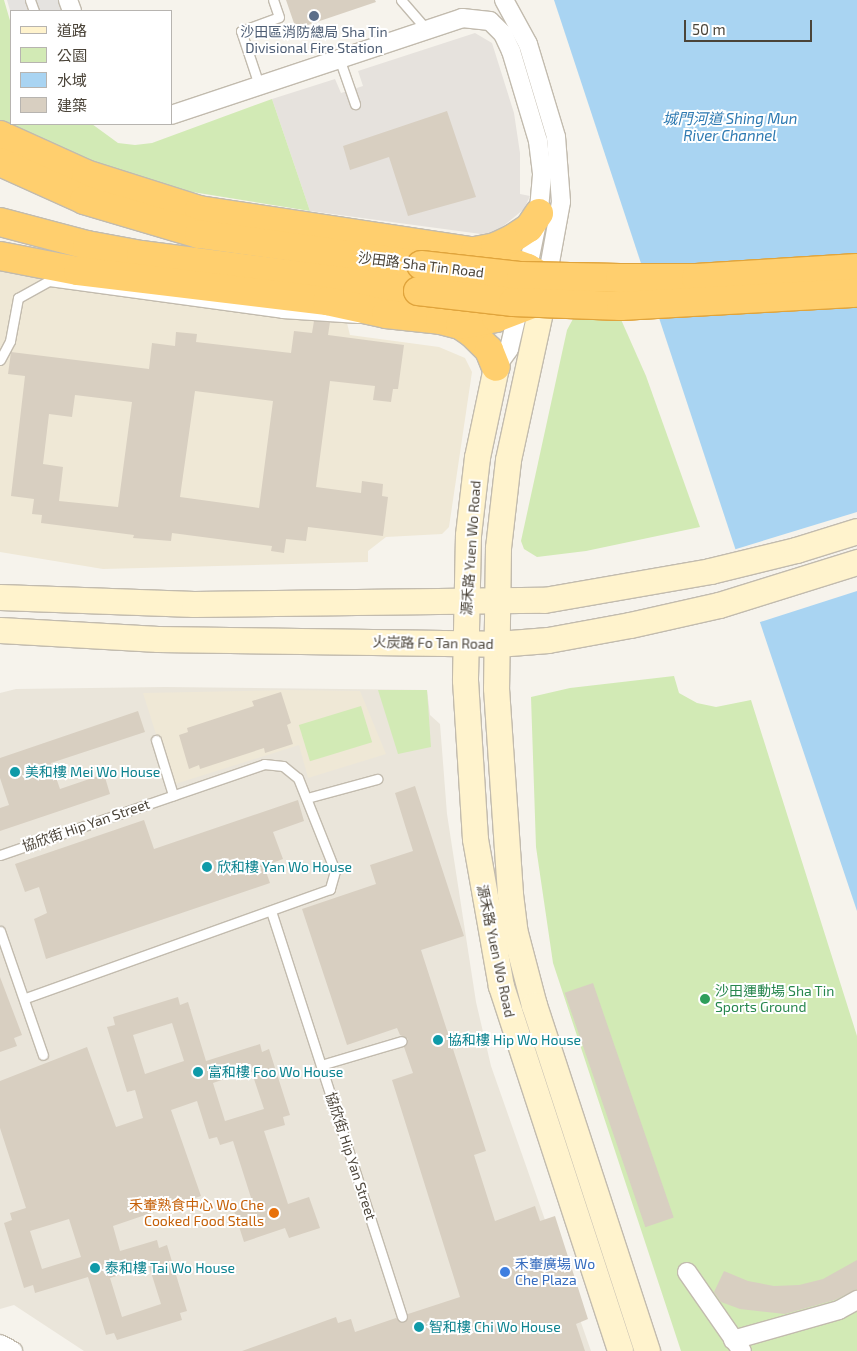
<!DOCTYPE html>
<html>
<head>
<meta charset="utf-8">
<style>
  body { margin:0 }
  #map { position:relative; width:857px; height:1351px; overflow:hidden; background:#f6f3ec; font-family:"Exo 2","Noto Sans TC",sans-serif }
  div>[style] { position:absolute }
  [style*='--x'] { left:calc(var(--x)*1px); top:calc(var(--y)*1px); width:calc(var(--w)*1px); rotate:calc(var(--a)*1deg) }
  .residential>* { inset:0; background:#eae5da }
  .industrial>* { inset:0; background:#e6e2dd }
  .education>* { inset:0; background:#efe8d6 }
  .green>* { inset:0; background:#d2eab5; transform-origin:0 0 }
  .parking>* { inset:0; background:#e5e3e0 }
  .water>* { inset:0; background:#a9d4f2 }
  .pier>* { inset:0; background:#f6f3ec }
  .building>* { inset:0; background:#d8cfc1; transform-origin:0 0 }
  .roads { filter:drop-shadow(1px 0 #c2bbae) drop-shadow(-1px 0 #c2bbae) drop-shadow(0 1px #c2bbae) drop-shadow(0 -1px #c2bbae) }
  .lane>* { height:9px; margin:-4.5px; padding:0 4.5px; transform-origin:4.5px; border-radius:4.5px; background:#fff }
  .street>* { height:18px; margin:-9px; padding:0 9px; transform-origin:9px; border-radius:9px; background:#fff }
  .secondary>* { height:25px; margin:-12.5px; padding:0 12.5px; transform-origin:12.5px; border-radius:12.5px; background:#fff3cd }
  .highway>* { height:28px; margin:-14px; padding:0 14px; transform-origin:14px; border-radius:14px; background:#ffcf6e }
  .bridges { filter:drop-shadow(1px 0 #e0a43c) drop-shadow(-1px 0 #e0a43c) drop-shadow(0 1px #e0a43c) drop-shadow(0 -1px #e0a43c) }
  .highway-bridge>* { height:28px; margin:-14px; padding:0 14px; transform-origin:14px; border-radius:14px; background:#ffcf6e }
  .dots>* { width:14px; height:14px; translate:-50% -50%; box-sizing:border-box; border:2px solid #fff; border-radius:50% }
  span { translate:-50% -50%; white-space:nowrap; text-align:center; line-height:1.15; -webkit-text-stroke:4px #fff; paint-order:stroke }
  .service-label { font-size:14px; color:#4e5e75 }
  .street-label { font-size:14px; color:#4b4439 }
  .culture-label { font-size:14px; color:#0d838f }
  .left { translate:0 -50%; text-align:left }
  .leisure-label { font-size:14px; color:#27864d }
  .food-label { font-size:14px; color:#c56008 }
  .right { translate:-100% -50%; text-align:right }
  .shop-label { font-size:14px; color:#366cbe }
  .water-label { font-size:15px; color:#2e7ab2; font-style:italic }
  .legend { position:absolute; left:10px; top:10px; width:162px; height:115px; box-sizing:border-box; background:#fff; border:1px solid #b7b4b0; margin:0; padding:6px 9px; list-style:none; font-size:15px; color:#4b4439 }
  .legend li { display:flex; align-items:center; gap:10px; height:25px }
  .legend b { width:25px; border:1px solid #b7b4b0 }
  .scale { position:absolute; left:684px; top:20px; width:128px; height:22px; box-sizing:border-box; border:2px solid #4b4439; border-top:0; padding-left:6px; font-size:15px; line-height:18px; white-space:nowrap; color:#4b4439; -webkit-text-stroke:4px #fff; paint-order:stroke }
</style>
</head>
<body>
<div id="map">
  <div class="residential">
    <div style="clip-path:polygon(165px 687px,427px 690px,430px 715px,440px 724px,447px 814px,476px 1002px,491px 1066px,591px 1351px,84px 1351px,14px 1305px,0 1309px,0 693px,16px 689px)"></div>
  </div>
  <div class="industrial">
    <div style="clip-path:polygon(475px 33px,492px 43px,514px 113px,520px 153px,520px 194px,530px 196px,524px 209px,496px 232px,481px 234px,310px 211px,272px 99px,335px 79px,341px 93px,363px 86px,358px 71px)"></div>
  </div>
  <div class="education">
    <div style="clip-path:polygon(0 263px,346px 319px,350px 335px,439px 347px,465px 358px,472px 372px,449px 527px,442px 534px,386px 537px,368px 551px,368px 562px,103px 569px,0 552px)"></div>
    <div style="clip-path:polygon(286px 690px,360px 691px,386px 754px,308px 778px,299px 745px,172px 785px,143px 693px)"></div>
  </div>
  <div class="green">
    <div style="clip-path:polygon(0 0,4px 0,11px 24px,11px 124px,92px 124px,118px 143px,135px 145px,152px 143px,272px 99px,310px 211px,155px 186px,88px 163px,0 120px)"></div>
    <div style="clip-path:polygon(619px 315px,646px 376px,700px 527px,586px 551px,537px 557px,524px 549px,521px 541px,567px 330px,574px 317px)"></div>
    <div style="clip-path:polygon(674px 676px,679px 693px,697px 703px,716px 707px,751px 700px,857px 1036px,857px 1351px,681px 1351px,553px 963px,536px 847px,531px 697px,570px 688px)"></div>
    <div style="clip-path:polygon(378px 690px,427px 690px,431px 747px,398px 754px)"></div>
    <div style="left:361px;top:706px;width:38px;height:65px;rotate:73deg"></div>
  </div>
  <div class="parking">
    <div style="clip-path:polygon(7px 0,58px 0,62px 11px,11px 14px)"></div>
  </div>
  <div class="water">
    <div style="clip-path:polygon(554px 0,857px 0,857px 911px,738px 557px)"></div>
  </div>
  <div class="pier">
    <div style="clip-path:polygon(857px 512px,857px 591px,757px 623px,733px 550px)"></div>
  </div>
  <div class="building">
    <div style="clip-path:polygon(286px 0,375px 0,376px 2px,296px 29px)"></div>
    <div style="clip-path:polygon(447px 111px,476px 197px,408px 216px,389px 157px,350px 170px,343px 146px)"></div>
    <div style="clip-path:polygon(evenodd,314px 321px,330px 322px,328px 335px,404px 345px,398px 389px,393px 389px,391px 402px,373px 400px,375px 386px,330px 381px,316px 487px,361px 493px,362px 481px,383px 484px,382px 496px,388px 497px,383px 536px,308px 527px,306px 541px,286px 539px,284px 553px,271px 551px,272px 546px,172px 533px,171px 541px,146px 539px,133px 538px,134px 535px,41px 523px,42px 515px,32px 514px,34px 499px,11px 496px,25px 376px,8px 374px,11px 352px,149px 369px,152px 343px,175px 346px,176px 332px,197px 334px,196px 342px,291px 353px,294px 331px,312px 333px,314px 321px,195px 391px,273px 401px,259px 508px,180px 497px,195px 391px,314px 321px,75px 395px,132px 402px,118px 507px,59px 501px,63px 467px,43px 464px,49px 414px,72px 417px,75px 395px)"></div>
    <div style="clip-path:polygon(281px 692px,291px 723px,287px 725px,293px 744px,265px 753px,264px 748px,200px 769px,199px 765px,189px 769px,179px 735px,188px 732px,187px 728px,254px 706px,252px 701px)"></div>
    <div style="clip-path:polygon(138px 711px,145px 732px,51px 763px,60px 789px,104px 774px,110px 794px,0 831px,0 808px,9px 805px,0 778px,0 758px)"></div>
    <div style="clip-path:polygon(415px 786px,464px 936px,421px 950px,486px 1151px,474px 1155px,495px 1221px,535px 1206px,540px 1221px,555px 1216px,588px 1319px,576px 1324px,585px 1351px,242px 1351px,336px 1317px,338px 1323px,351px 1319px,355px 1332px,396px 1318px,403px 1322px,408px 1314px,460px 1297px,392px 1080px,413px 1073px,404px 1047px,408px 1039px,400px 1035px,397px 1028px,347px 1045px,302px 909px,376px 884px,370px 865px,413px 851px,395px 793px)"></div>
    <div style="clip-path:polygon(298px 800px,304px 821px,273px 832px,283px 859px,264px 866px,270px 883px,46px 959px,34px 919px,47px 913px,39px 887px,25px 892px,15px 864px,144px 820px,154px 849px)"></div>
    <div style="clip-path:polygon(0 977px,22px 1035px,14px 1038px,17px 1046px,0 1052px)"></div>
    <div style="left:593px;top:983px;width:248px;height:30px;rotate:71deg"></div>
    <div style="clip-path:polygon(evenodd,178px 997px,180px 1005px,188px 1002px,206px 1061px,260px 1044px,262px 1052px,269px 1049px,290px 1115px,283px 1117px,285px 1125px,264px 1131px,288px 1204px,309px 1197px,320px 1228px,289px 1238px,285px 1228px,244px 1242px,234px 1211px,253px 1204px,233px 1141px,220px 1145px,217px 1137px,209px 1139px,197px 1101px,171px 1110px,201px 1196px,113px 1226px,120px 1251px,157px 1240px,159px 1248px,167px 1245px,187px 1311px,180px 1313px,182px 1320px,117px 1340px,114px 1333px,106px 1335px,88px 1277px,35px 1293px,33px 1285px,24px 1288px,4px 1223px,12px 1220px,10px 1213px,26px 1208px,0 1128px,0 1081px,87px 1047px,116px 1127px,143px 1118px,135px 1090px,127px 1092px,107px 1027px,115px 1025px,113px 1017px,178px 997px,172px 1023px,184px 1061px,145px 1074px,133px 1035px,172px 1023px,178px 997px,251px 1070px,264px 1109px,225px 1121px,213px 1083px,251px 1070px,178px 997px,69px 1219px,81px 1257px,42px 1269px,30px 1231px,69px 1219px,178px 997px,149px 1266px,161px 1304px,122px 1317px,110px 1278px,149px 1266px)"></div>
    <div style="clip-path:polygon(857px 1260px,857px 1289px,835px 1300px,785px 1314px,740px 1309px,721px 1302px,714px 1292px,724px 1271px,748px 1281px,774px 1286px,799px 1285px,823px 1279px)"></div>
  </div>
  <div class="roads">
    <div class="lane">
      <div style="--x:30;--y:0;--w:12;--a:70"></div>
      <div style="--x:401;--y:0;--w:38;--a:49"></div>
      <div style="--x:339;--y:58;--w:49;--a:70.8"></div>
      <div style="--x:259;--y:85;--w:57;--a:-108.4"></div>
      <div style="--x:241;--y:31;--w:40;--a:-20.2"></div>
      <div style="--x:279;--y:17;--w:18;--a:-109"></div>
      <div style="--x:0;--y:360;--w:21;--a:-62"></div>
      <div style="--x:10;--y:341;--w:44;--a:-79.5"></div>
      <div style="--x:18;--y:298;--w:35;--a:-29"></div>
      <div style="--x:49;--y:281;--w:235;--a:7.8"></div>
      <div style="--x:282;--y:313;--w:76;--a:3.8"></div>
      <div style="--x:156;--y:740;--w:58;--a:72.8"></div>
      <div style="--x:307;--y:798;--w:73;--a:-15.2"></div>
      <div style="--x:0;--y:855;--w:279;--a:-19"></div>
      <div style="--x:264;--y:764;--w:19;--a:6"></div>
      <div style="--x:283;--y:766;--w:19;--a:39"></div>
      <div style="--x:298;--y:778;--w:100;--a:68.3"></div>
      <div style="--x:335;--y:871;--w:19;--a:106"></div>
      <div style="--x:330;--y:889;--w:324;--a:160.3"></div>
      <div style="--x:271;--y:911;--w:426;--a:72.1"></div>
      <div style="--x:0;--y:931;--w:131;--a:70.9"></div>
      <div style="--x:321;--y:1065;--w:84;--a:-16.5"></div>
    </div>
    <div class="street">
      <div style="--x:68;--y:0;--w:12;--a:70"></div>
      <div style="--x:504;--y:0;--w:50;--a:61.4"></div>
      <div style="--x:528;--y:44;--w:97;--a:73.2"></div>
      <div style="--x:556;--y:137;--w:65;--a:85.6"></div>
      <div style="--x:561;--y:202;--w:78;--a:100.3"></div>
      <div style="--x:171;--y:115;--w:307;--a:-18.4"></div>
      <div style="--x:462;--y:18;--w:28;--a:6"></div>
      <div style="--x:490;--y:21;--w:18;--a:45"></div>
      <div style="--x:503;--y:34;--w:19;--a:65"></div>
      <div style="--x:511;--y:51;--w:94;--a:73.3"></div>
      <div style="--x:538;--y:141;--w:34;--a:83"></div>
      <div style="--x:542;--y:175;--w:38;--a:95"></div>
      <div style="--x:539;--y:213;--w:65;--a:101.5"></div>
      <div style="--x:496;--y:367;--w:22;--a:-54"></div>
      <div style="--x:509;--y:349;--w:48;--a:-76.8"></div>
      <div style="--x:687;--y:1272;--w:96;--a:55.2"></div>
      <div style="--x:733;--y:1340;--w:110;--a:-15.8"></div>
      <div style="--x:839;--y:1310;--w:21;--a:-29"></div>
      <div style="--x:0;--y:1344;--w:15;--a:28"></div>
    </div>
    <div class="secondary">
      <div style="--x:546;--y:284;--w:180;--a:102.2"></div>
      <div style="--x:508;--y:460;--w:89;--a:96.5"></div>
      <div style="--x:498;--y:548;--w:140;--a:90.8"></div>
      <div style="--x:496;--y:688;--w:206;--a:86.1"></div>
      <div style="--x:510;--y:894;--w:35;--a:83"></div>
      <div style="--x:514;--y:929;--w:79;--a:75.3"></div>
      <div style="--x:534;--y:1005;--w:364;--a:71.9"></div>
      <div style="--x:496;--y:367;--w:92;--a:101.9"></div>
      <div style="--x:477;--y:457;--w:79;--a:96.6"></div>
      <div style="--x:468;--y:535;--w:145;--a:91.2"></div>
      <div style="--x:465;--y:680;--w:159;--a:86.4"></div>
      <div style="--x:475;--y:839;--w:149;--a:80"></div>
      <div style="--x:501;--y:986;--w:384;--a:71.9"></div>
      <div style="--x:0;--y:597;--w:194;--a:2.1"></div>
      <div style="--x:194;--y:604;--w:350;--a:-0.7"></div>
      <div style="--x:544;--y:600;--w:169;--a:-9.9"></div>
      <div style="--x:710;--y:571;--w:89;--a:-13.7"></div>
      <div style="--x:796;--y:550;--w:64;--a:-17.3"></div>
      <div style="--x:0;--y:630;--w:158;--a:3.3"></div>
      <div style="--x:158;--y:639;--w:339;--a:0.8"></div>
      <div style="--x:497;--y:644;--w:51;--a:-4.5"></div>
      <div style="--x:548;--y:640;--w:83;--a:-10.4"></div>
      <div style="--x:630;--y:625;--w:91;--a:-12.7"></div>
      <div style="--x:719;--y:605;--w:145;--a:-17.3"></div>
    </div>
    <div class="highway">
      <div style="--x:0;--y:135;--w:94;--a:24.4"></div>
      <div style="--x:86;--y:174;--w:119;--a:17.7"></div>
      <div style="--x:199;--y:210;--w:293;--a:8.6"></div>
      <div style="--x:489;--y:254;--w:41;--a:19.7"></div>
      <div style="--x:528;--y:268;--w:20;--a:30"></div>
      <div style="--x:0;--y:162;--w:92;--a:24.3"></div>
      <div style="--x:84;--y:200;--w:120;--a:16.5"></div>
      <div style="--x:199;--y:234;--w:224;--a:7.9"></div>
      <div style="--x:0;--y:222;--w:90;--a:14.8"></div>
      <div style="--x:87;--y:245;--w:55;--a:10.5"></div>
      <div style="--x:141;--y:255;--w:279;--a:7.4"></div>
      <div style="--x:475;--y:251;--w:20;--a:-11"></div>
      <div style="--x:495;--y:247;--w:19;--a:-25"></div>
      <div style="--x:512;--y:239;--w:20;--a:-33"></div>
      <div style="--x:529;--y:228;--w:18;--a:-56"></div>
      <div style="--x:0;--y:256;--w:79;--a:10.9"></div>
      <div style="--x:78;--y:271;--w:251;--a:6.9"></div>
      <div style="--x:327;--y:301;--w:60;--a:12.4"></div>
      <div style="--x:386;--y:314;--w:54;--a:6.3"></div>
      <div style="--x:440;--y:320;--w:21;--a:14"></div>
      <div style="--x:460;--y:325;--w:14;--a:34"></div>
      <div style="--x:472;--y:333;--w:24;--a:45"></div>
      <div style="--x:489;--y:350;--w:18;--a:68"></div>
      <div style="--x:460;--y:325;--w:37;--a:-11"></div>
      <div style="--x:496;--y:318;--w:47;--a:-21.1"></div>
    </div>
  </div>
  <div class="bridges">
    <div class="highway-bridge">
      <div style="--x:421;--y:265;--w:101;--a:6.3"></div>
      <div style="--x:521;--y:276;--w:99;--a:1.2"></div>
      <div style="--x:620;--y:278;--w:76;--a:0"></div>
      <div style="--x:696;--y:278;--w:161;--a:-3.6"></div>
      <div style="--x:418;--y:291;--w:96;--a:6.6"></div>
      <div style="--x:513;--y:302;--w:108;--a:2.1"></div>
      <div style="--x:621;--y:306;--w:236;--a:-3.2"></div>
    </div>
  </div>
  <div class="dots">
    <div style="left:314px;top:16px;background:#5c6f8a"></div>
    <div style="left:15px;top:772px;background:#0f9aa8"></div>
    <div style="left:207px;top:867px;background:#0f9aa8"></div>
    <div style="left:705px;top:999px;background:#2e9e5b"></div>
    <div style="left:438px;top:1040px;background:#0f9aa8"></div>
    <div style="left:198px;top:1072px;background:#0f9aa8"></div>
    <div style="left:274px;top:1213px;background:#e8710a"></div>
    <div style="left:95px;top:1268px;background:#0f9aa8"></div>
    <div style="left:505px;top:1272px;background:#3f7fe0"></div>
    <div style="left:419px;top:1327px;background:#0f9aa8"></div>
  </div>
  <div class="service-label">
    <span style="left:314px;top:40px">沙田區消防總局 Sha Tin<br>Divisional Fire Station</span>
  </div>
  <div class="street-label">
    <span style="left:421px;top:265px;rotate:7deg">沙田路 Sha Tin Road</span>
    <span style="left:471px;top:548px;rotate:-86deg">源禾路 Yuen Wo Road</span>
    <span style="left:433px;top:643px;rotate:1deg">火炭路 Fo Tan Road</span>
    <span style="left:86px;top:825px;rotate:-19deg">協欣街 Hip Yan Street</span>
    <span style="left:496px;top:951px;rotate:78deg">源禾路 Yuen Wo Road</span>
    <span style="left:351px;top:1156px;rotate:72deg">協欣街 Hip Yan Street</span>
  </div>
  <div class="culture-label">
    <span class="left" style="left:25px;top:772px">美和樓 Mei Wo House</span>
    <span class="left" style="left:217px;top:867px">欣和樓 Yan Wo House</span>
    <span class="left" style="left:448px;top:1040px">協和樓 Hip Wo House</span>
    <span class="left" style="left:208px;top:1072px">富和樓 Foo Wo House</span>
    <span class="left" style="left:105px;top:1268px">泰和樓 Tai Wo House</span>
    <span class="left" style="left:429px;top:1327px">智和樓 Chi Wo House</span>
  </div>
  <div class="leisure-label">
    <span class="left" style="left:715px;top:999px">沙田運動場 Sha Tin<br>Sports Ground</span>
  </div>
  <div class="food-label">
    <span class="right" style="left:264px;top:1213px">禾輋熟食中心 Wo Che<br>Cooked Food Stalls</span>
  </div>
  <div class="shop-label">
    <span class="left" style="left:515px;top:1272px">禾輋廣場 Wo<br>Che Plaza</span>
  </div>
  <div class="water-label">
    <span style="left:730px;top:127px">城門河道 Shing Mun<br>River Channel</span>
  </div>
  <ul class="legend">
  <li><b style="height:6px;background:#fff3cd"></b>道路</li>
  <li><b style="height:14px;background:#d2eab5"></b>公園</li>
  <li><b style="height:14px;background:#a9d4f2"></b>水域</li>
  <li><b style="height:14px;background:#d8cfc1"></b>建築</li>
  </ul>
  <div class="scale">50 m</div>
</div>
</body>
</html>
